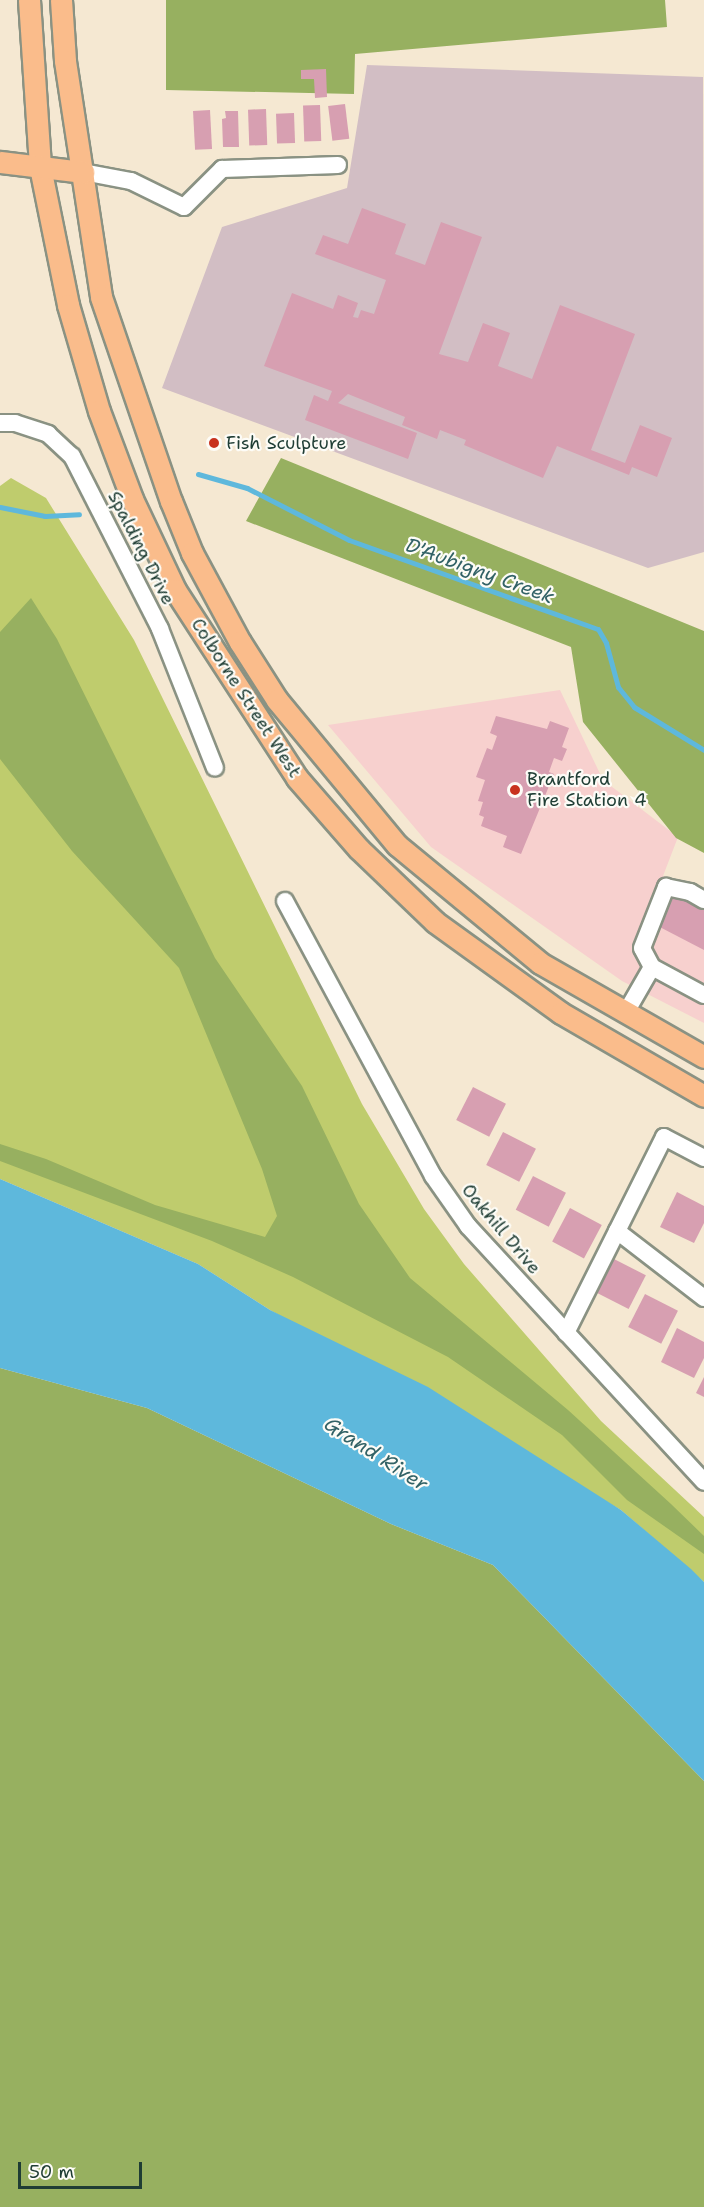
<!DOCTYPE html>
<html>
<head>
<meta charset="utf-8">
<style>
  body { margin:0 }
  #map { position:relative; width:704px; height:2207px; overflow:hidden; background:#f5e8d2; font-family:"Shantell Sans",sans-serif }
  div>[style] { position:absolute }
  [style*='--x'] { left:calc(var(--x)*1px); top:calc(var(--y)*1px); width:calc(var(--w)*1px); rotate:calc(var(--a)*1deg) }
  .built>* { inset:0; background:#f7d0ce }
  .industrial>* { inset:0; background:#d2bec4 }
  .green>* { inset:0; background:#bfcc6d }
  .forest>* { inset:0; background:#97b060 }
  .water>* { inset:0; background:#5eb8dc }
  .stream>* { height:5px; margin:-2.5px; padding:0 2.5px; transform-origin:2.5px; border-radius:2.5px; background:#5eb8dc }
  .building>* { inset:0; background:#d79fb1; transform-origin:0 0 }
  .roads { filter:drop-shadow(2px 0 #8a9283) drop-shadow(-2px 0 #8a9283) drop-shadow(0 2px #8a9283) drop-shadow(0 -2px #8a9283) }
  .minor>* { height:16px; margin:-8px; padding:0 8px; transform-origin:8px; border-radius:8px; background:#fff }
  .major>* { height:21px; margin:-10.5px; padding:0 10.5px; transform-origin:10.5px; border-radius:10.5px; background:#fabc8b }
  .dots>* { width:16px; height:16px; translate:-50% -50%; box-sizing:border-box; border:3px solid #fdfcf7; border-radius:50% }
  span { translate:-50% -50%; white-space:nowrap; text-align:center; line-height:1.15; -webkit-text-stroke:4.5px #fdfcf7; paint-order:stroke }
  .poi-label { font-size:18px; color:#1f3d34 }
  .left { translate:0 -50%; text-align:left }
  .street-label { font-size:18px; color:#1f3d34 }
  .water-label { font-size:20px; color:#326266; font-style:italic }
  .scale { position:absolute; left:18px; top:2162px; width:124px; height:27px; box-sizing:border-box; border:3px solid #1f3d34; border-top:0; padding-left:8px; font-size:18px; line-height:21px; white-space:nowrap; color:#1f3d34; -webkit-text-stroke:4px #fdfcf7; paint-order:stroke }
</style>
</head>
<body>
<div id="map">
  <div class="built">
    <div style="clip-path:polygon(560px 690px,603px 780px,678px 837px,663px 876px,704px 891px,704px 1023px,622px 981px,431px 847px,328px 725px)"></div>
  </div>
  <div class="industrial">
    <div style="clip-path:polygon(367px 65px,703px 77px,704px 552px,648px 568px,162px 388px,222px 227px,347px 188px)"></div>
  </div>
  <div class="green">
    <div style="clip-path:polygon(11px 478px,46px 498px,134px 640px,362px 1104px,424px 1209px,464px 1264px,601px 1421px,704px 1517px,704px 1582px,621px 1510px,270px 1310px,198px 1264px,0 1179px,0 486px)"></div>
  </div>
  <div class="forest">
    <div style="clip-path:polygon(166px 0,665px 0,667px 27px,355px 54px,354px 94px,166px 90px)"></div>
    <div style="clip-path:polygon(281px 458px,704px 631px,704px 853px,676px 838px,583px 722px,571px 647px,246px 521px)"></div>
    <div style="clip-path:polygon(31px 598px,57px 639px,215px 958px,302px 1086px,359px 1204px,410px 1278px,568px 1410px,671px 1504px,704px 1536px,704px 1554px,627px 1500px,562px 1435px,448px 1357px,293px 1277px,212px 1241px,0 1161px,0 1144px,46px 1159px,155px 1205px,265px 1237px,277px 1216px,262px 1169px,179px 968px,72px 851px,0 759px,0 632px)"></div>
    <div style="clip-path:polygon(0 1368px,147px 1408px,391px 1524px,493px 1565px,704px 1781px,704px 2207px,0 2207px)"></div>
  </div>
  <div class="water">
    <div style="clip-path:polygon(0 1179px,198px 1264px,270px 1310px,428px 1387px,621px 1510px,691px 1569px,704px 1582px,704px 1781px,493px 1565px,391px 1524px,147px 1408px,0 1368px)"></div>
  </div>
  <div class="stream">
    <div style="--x:198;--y:474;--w:51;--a:15.9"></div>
    <div style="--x:247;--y:488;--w:114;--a:27"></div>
    <div style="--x:349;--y:540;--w:264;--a:19.7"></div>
    <div style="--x:598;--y:629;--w:16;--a:60"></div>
    <div style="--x:606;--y:643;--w:46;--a:74.7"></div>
    <div style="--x:618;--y:687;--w:26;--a:51"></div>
    <div style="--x:634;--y:707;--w:82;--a:31.6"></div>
    <div style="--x:0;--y:507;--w:46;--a:11.3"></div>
    <div style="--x:45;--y:516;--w:34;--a:-3"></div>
  </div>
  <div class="building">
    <div style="clip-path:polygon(326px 69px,327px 97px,315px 98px,314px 79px,301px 79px,301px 70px)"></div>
    <div style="left:345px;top:104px;width:35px;height:17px;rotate:83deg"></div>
    <div style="left:320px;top:105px;width:36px;height:17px;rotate:88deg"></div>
    <div style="left:266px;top:109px;width:36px;height:18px;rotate:88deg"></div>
    <div style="left:210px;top:110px;width:39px;height:17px;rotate:87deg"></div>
    <div style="clip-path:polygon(225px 111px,238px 111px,239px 147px,223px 147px,222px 119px,226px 118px)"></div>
    <div style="left:294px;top:113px;width:30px;height:18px;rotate:88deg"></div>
    <div style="clip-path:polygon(362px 208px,406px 224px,395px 254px,425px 265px,441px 222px,482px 237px,439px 354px,468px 362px,483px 323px,510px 333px,498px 366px,532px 379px,560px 305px,635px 334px,591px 450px,625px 463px,640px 425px,672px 438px,657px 477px,632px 467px,629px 475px,557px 446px,543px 478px,464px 445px,466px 440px,440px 430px,437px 439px,402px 425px,405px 417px,348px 394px,338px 403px,417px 433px,408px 459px,305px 420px,314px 395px,328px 401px,332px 391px,264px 366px,292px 293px,333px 309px,338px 295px,358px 303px,353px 317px,358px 318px,361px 310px,374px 314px,386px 280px,315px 254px,323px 235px,348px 244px)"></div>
    <div style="clip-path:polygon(496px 716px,547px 729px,550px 721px,569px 728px,562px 747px,567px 749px,562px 761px,554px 758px,549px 772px,554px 774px,521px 854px,503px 847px,507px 836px,481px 826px,484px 817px,479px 815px,483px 802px,478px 801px,485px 780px,476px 777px,487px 748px,492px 750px,497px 736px,490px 733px)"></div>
    <div style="clip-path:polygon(677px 894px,704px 909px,704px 950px,652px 923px,662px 900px)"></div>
    <div style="left:473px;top:1087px;width:37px;height:37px;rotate:27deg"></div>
    <div style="left:503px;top:1132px;width:37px;height:37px;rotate:27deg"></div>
    <div style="left:533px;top:1176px;width:37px;height:38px;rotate:27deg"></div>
    <div style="clip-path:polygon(677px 1192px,704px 1206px,704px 1223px,694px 1243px,660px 1227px)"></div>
    <div style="left:570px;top:1208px;width:36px;height:38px;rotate:28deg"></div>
    <div style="left:612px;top:1258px;width:38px;height:38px;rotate:27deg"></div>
    <div style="left:645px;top:1294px;width:37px;height:37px;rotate:27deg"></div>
    <div style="clip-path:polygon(677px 1328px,704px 1342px,704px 1358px,694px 1378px,661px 1362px)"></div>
    <div style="clip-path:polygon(704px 1377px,704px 1397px,696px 1393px)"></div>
  </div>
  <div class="roads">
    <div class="minor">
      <div style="--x:83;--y:172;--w:49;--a:10.6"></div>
      <div style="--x:131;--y:181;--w:59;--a:26.1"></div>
      <div style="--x:184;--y:207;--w:54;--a:-45"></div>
      <div style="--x:222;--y:169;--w:116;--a:-2"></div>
      <div style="--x:0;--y:423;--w:15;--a:0"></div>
      <div style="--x:15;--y:423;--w:35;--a:18"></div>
      <div style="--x:48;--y:434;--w:33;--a:43"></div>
      <div style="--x:72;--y:456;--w:194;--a:63"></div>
      <div style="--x:160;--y:629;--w:149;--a:68.4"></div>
      <div style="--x:285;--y:901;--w:312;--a:61.7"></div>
      <div style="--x:433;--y:1176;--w:61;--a:55"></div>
      <div style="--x:468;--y:1226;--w:348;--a:47.3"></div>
      <div style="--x:652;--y:967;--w:21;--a:-118"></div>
      <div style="--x:642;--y:948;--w:66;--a:-68.5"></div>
      <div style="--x:666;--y:887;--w:25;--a:12"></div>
      <div style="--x:690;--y:892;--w:16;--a:30"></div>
      <div style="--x:625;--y:1014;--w:54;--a:-60.1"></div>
      <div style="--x:652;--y:967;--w:59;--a:28.3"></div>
      <div style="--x:617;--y:1231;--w:110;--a:37.6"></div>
      <div style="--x:566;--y:1333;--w:219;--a:-63.4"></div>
      <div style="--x:664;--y:1137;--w:45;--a:27.7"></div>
    </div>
    <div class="major">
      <div style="--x:29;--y:0;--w:167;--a:86.2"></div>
      <div style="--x:40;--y:167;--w:141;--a:78.5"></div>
      <div style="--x:68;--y:305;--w:110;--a:73.7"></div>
      <div style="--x:99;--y:411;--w:94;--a:69.4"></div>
      <div style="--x:132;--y:499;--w:101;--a:64.7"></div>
      <div style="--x:175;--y:590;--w:224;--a:57"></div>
      <div style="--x:297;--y:778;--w:94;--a:48.9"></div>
      <div style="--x:359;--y:849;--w:105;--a:43.8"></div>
      <div style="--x:435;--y:922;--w:155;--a:35.8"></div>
      <div style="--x:561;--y:1013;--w:165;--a:30.1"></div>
      <div style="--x:61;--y:0;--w:61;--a:86.2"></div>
      <div style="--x:65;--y:61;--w:239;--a:81.3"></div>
      <div style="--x:101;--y:297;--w:216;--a:71.1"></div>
      <div style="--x:171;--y:501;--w:56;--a:68"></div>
      <div style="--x:192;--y:553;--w:101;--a:61.7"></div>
      <div style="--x:240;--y:642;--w:69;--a:57.5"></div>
      <div style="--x:277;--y:700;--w:188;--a:50.4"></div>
      <div style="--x:397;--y:845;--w:185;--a:39.5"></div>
      <div style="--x:540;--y:963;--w:189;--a:29.8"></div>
      <div style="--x:0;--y:162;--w:84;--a:6.9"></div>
    </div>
  </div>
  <div class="dots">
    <div style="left:214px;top:443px;background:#c8321e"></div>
    <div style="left:515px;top:790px;background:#c8321e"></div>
  </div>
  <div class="poi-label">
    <span class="left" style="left:226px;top:443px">Fish Sculpture</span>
    <span class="left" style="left:527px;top:790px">Brantford<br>Fire Station 4</span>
  </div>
  <div class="street-label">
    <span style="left:141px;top:548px;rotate:63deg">Spalding Drive</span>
    <span style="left:246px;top:698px;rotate:57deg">Colborne Street West</span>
    <span style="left:501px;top:1229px;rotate:50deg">Oakhill Drive</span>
  </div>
  <div class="water-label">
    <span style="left:480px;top:571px;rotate:20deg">D'Aubigny Creek</span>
    <span style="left:376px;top:1454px;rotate:33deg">Grand River</span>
  </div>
  <div class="scale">50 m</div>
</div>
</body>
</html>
